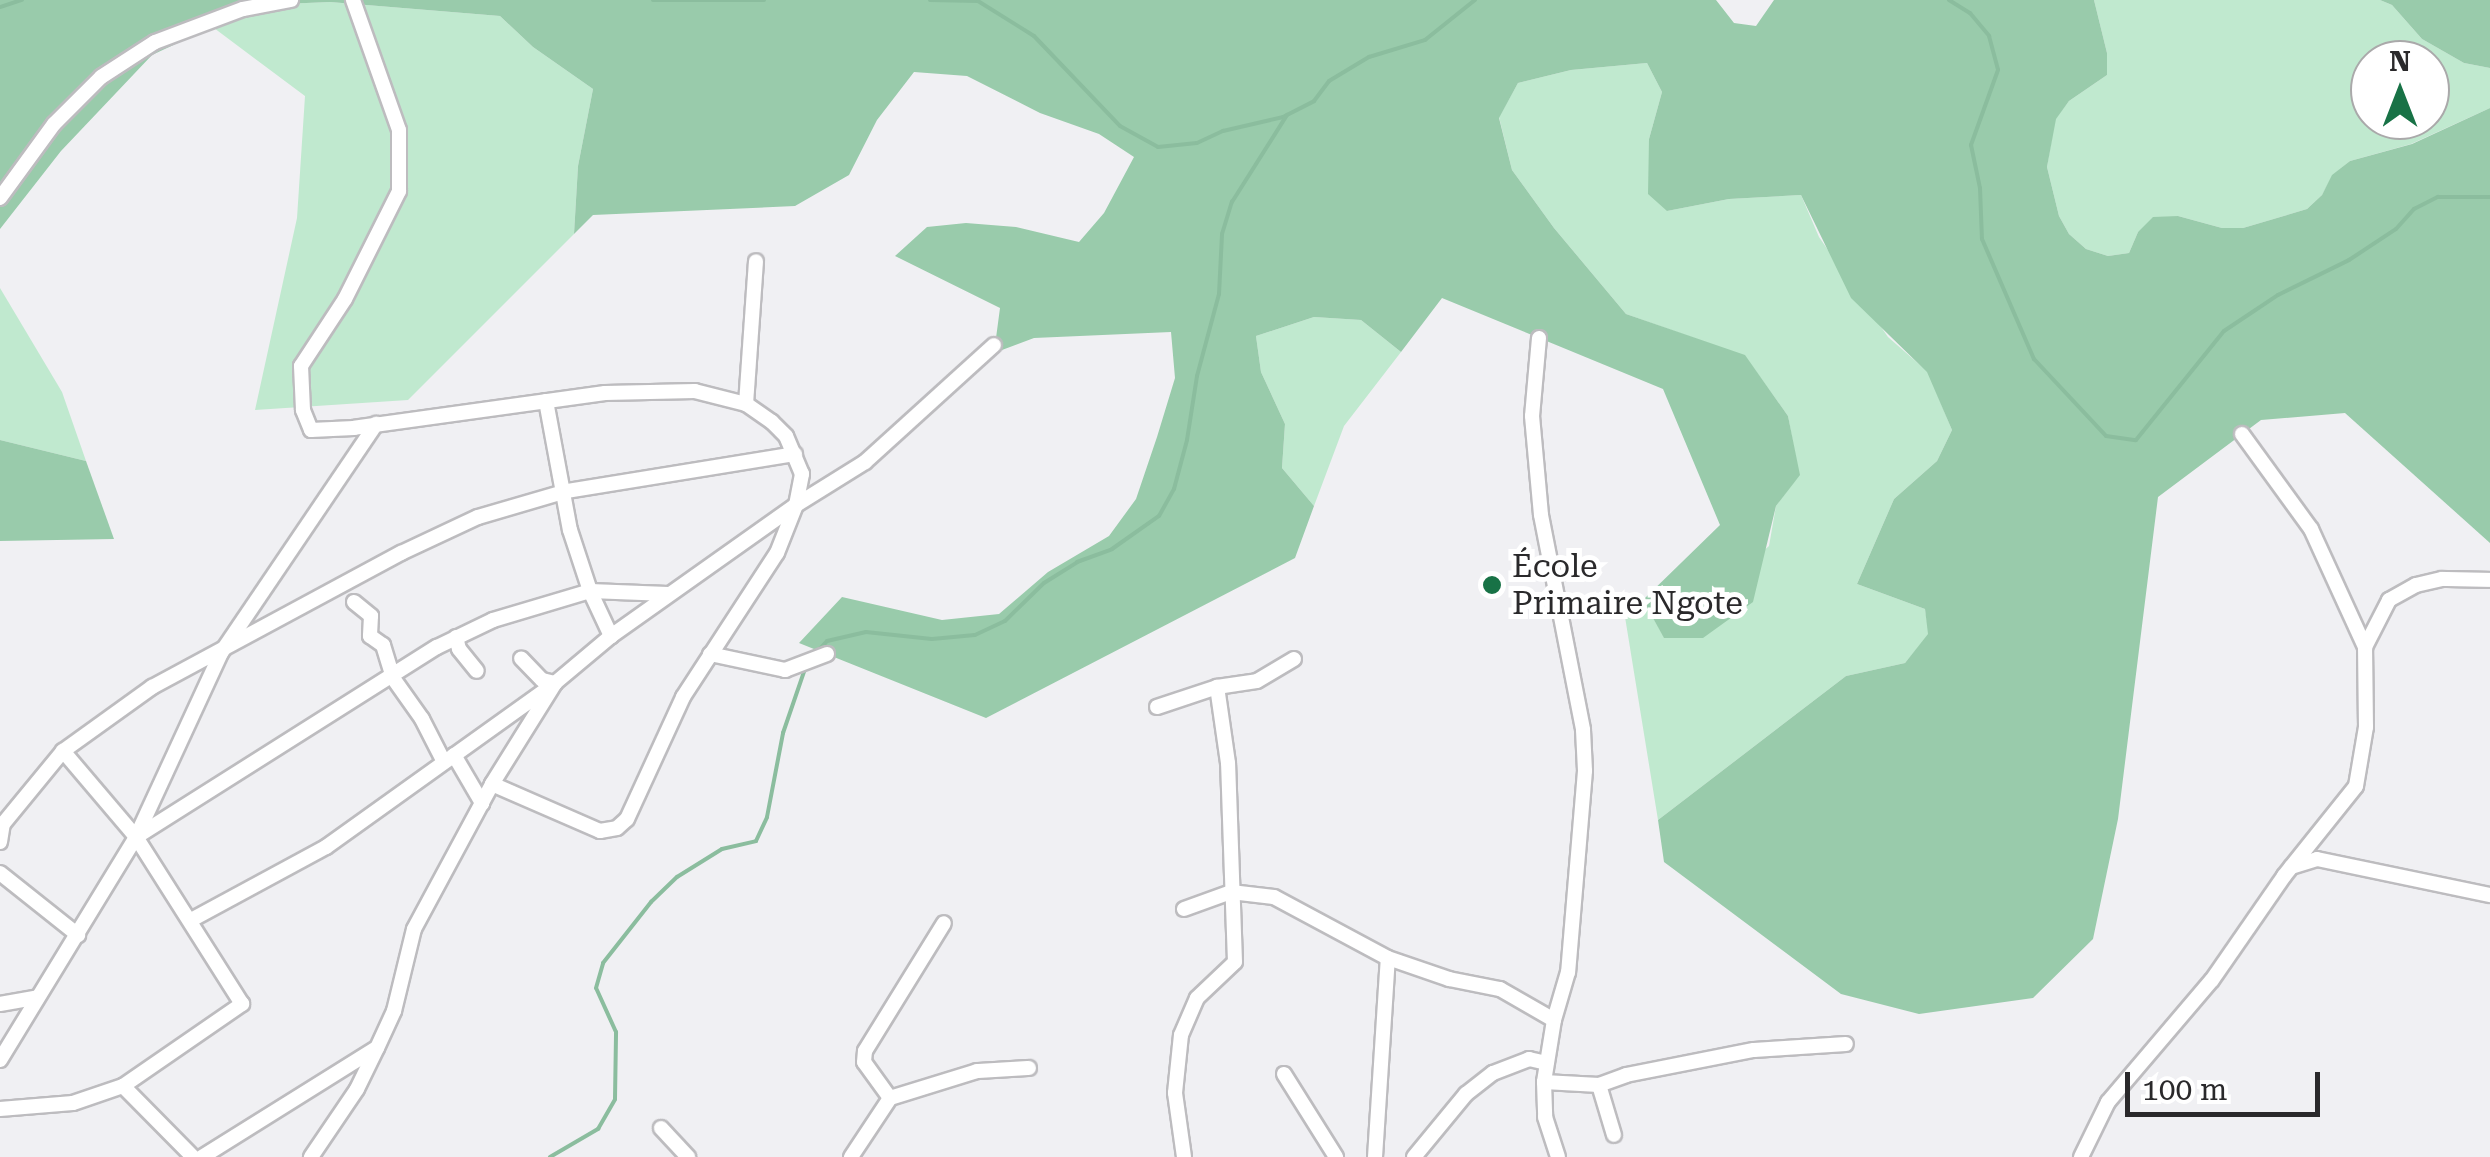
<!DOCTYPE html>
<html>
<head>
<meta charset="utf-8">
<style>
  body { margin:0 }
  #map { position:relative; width:2490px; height:1157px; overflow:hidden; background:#f0f0f3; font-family:"Roboto Serif",serif }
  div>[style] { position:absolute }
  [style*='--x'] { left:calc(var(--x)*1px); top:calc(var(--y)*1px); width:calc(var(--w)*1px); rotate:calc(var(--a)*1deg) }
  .green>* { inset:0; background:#c0e9cf }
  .forest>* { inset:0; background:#99cbab }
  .stream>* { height:4px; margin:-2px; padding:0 2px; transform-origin:2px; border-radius:2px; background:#8bbd9e }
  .roads { filter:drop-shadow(2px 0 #bdbcbf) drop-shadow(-2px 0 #bdbcbf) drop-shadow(0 2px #bdbcbf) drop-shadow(0 -2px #bdbcbf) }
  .street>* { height:14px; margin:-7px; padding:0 7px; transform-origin:7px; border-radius:7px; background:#fff }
  .dots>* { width:28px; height:28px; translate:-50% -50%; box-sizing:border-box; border:5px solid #fff; border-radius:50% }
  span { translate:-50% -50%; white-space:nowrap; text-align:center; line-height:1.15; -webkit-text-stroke:10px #fff; paint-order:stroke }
  .poi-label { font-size:32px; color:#2a292b }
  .left { translate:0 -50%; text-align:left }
  .north { position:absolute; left:2350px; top:40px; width:100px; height:100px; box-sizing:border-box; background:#fff; border:2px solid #aaa9aa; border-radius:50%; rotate:0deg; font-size:28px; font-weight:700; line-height:40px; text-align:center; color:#2a292b }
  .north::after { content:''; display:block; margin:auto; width:35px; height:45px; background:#187246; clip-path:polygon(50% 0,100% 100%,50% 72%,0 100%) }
  .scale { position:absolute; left:2125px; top:1072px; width:195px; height:45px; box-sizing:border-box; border:5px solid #2a292b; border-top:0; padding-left:12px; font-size:30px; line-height:35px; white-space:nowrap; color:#2a292b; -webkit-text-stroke:8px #fff; paint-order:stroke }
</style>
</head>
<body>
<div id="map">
  <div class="green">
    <div style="clip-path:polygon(evenodd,2094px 0,2380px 0,2392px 5px,2422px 39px,2464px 63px,2490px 68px,2490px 108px,2411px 144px,2350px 161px,2333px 175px,2322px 195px,2307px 209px,2243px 228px,2222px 228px,2178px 216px,2138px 232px,2129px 253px,2108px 256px,2086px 249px,2069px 234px,2059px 216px,2047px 167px,2055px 119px,2069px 101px,2107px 75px,2107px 53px,2094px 0,2370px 60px,2430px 60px,2430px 120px,2370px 120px,2370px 60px)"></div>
    <div style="clip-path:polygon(330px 2px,500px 16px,533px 47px,593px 89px,578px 166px,574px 234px,408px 400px,255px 410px,297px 218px,305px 96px,214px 28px,259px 5px)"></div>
    <div style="clip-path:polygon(1647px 63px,1662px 92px,1649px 139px,1667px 211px,1729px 199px,1801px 195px,1819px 237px,1888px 337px,1928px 372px,1952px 430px,1937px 461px,1894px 499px,1857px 584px,1925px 609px,1929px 634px,1905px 663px,1846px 676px,1658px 820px,1625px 617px,1643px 600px,1664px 637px,1769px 546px,1776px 506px,1799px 475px,1788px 416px,1745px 356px,1626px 314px,1554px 228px,1512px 170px,1499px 117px,1518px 83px,1571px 70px)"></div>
    <div style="clip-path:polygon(0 288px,62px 392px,86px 461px,0 440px)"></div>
    <div style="clip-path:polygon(1314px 317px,1361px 320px,1401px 352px,1344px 426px,1314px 506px,1282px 468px,1285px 424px,1261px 372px,1256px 336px)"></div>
  </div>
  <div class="forest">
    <div style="clip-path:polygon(0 0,1716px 0,1734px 23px,1756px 26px,1774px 0,2094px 0,2107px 53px,2107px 75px,2069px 101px,2056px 119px,2047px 167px,2059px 216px,2069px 234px,2086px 249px,2108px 256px,2129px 253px,2138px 232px,2153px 217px,2178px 216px,2222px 228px,2243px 228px,2307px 209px,2322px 195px,2332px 175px,2350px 161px,2412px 144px,2490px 108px,2490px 543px,2345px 413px,2261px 420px,2158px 497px,2118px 819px,2093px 939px,2033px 998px,1919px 1014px,1841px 994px,1664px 862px,1658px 820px,1846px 676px,1905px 663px,1928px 634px,1925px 609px,1857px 584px,1894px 499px,1937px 461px,1952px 430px,1927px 372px,1851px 298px,1801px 195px,1729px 199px,1667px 211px,1648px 194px,1649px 139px,1662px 92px,1647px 63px,1571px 70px,1518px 83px,1499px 118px,1512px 170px,1554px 228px,1626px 314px,1745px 355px,1788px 416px,1800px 475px,1776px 506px,1753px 602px,1703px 638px,1664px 638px,1643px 600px,1720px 525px,1663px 389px,1442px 298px,1401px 352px,1361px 320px,1314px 317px,1256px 336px,1261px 372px,1285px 424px,1282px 468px,1314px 506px,1295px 558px,986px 718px,799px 643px,842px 597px,942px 620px,999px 614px,1048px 572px,1109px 536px,1136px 499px,1157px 437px,1175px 378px,1171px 332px,1034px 338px,994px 353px,1000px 308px,895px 256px,927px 227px,966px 223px,1016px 227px,1079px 242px,1104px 213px,1134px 157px,1099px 134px,1040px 113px,967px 76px,914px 72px,877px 120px,849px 175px,795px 206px,593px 215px,574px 234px,578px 166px,593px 89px,533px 47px,500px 16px,330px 2px,259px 5px,152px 55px,61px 151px,0 229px)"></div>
    <div style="clip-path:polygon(2380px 0,2490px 0,2490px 68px,2464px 63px,2422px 39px,2392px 5px)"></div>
    <div style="clip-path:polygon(0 440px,86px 461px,114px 539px,0 541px)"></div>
  </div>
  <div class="stream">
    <div style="--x:653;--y:0;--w:111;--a:0"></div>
    <div style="--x:930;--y:0;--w:48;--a:1.2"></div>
    <div style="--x:978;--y:1;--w:66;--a:32"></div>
    <div style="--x:1034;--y:36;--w:124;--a:46.3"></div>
    <div style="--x:1120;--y:126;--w:43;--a:28.9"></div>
    <div style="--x:1158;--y:147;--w:39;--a:-6"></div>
    <div style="--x:1197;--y:143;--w:29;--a:-25"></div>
    <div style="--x:1223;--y:131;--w:62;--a:-13.1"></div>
    <div style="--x:1283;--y:117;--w:35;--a:-27"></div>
    <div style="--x:1314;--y:101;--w:25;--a:-53"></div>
    <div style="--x:1329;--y:81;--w:47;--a:-31"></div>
    <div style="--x:1369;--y:57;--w:59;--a:-16.9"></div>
    <div style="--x:1425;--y:40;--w:64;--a:-38.7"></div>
    <div style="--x:1949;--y:0;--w:25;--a:32"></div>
    <div style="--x:1970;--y:13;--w:30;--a:50"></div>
    <div style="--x:1989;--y:36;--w:35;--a:75"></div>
    <div style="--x:1998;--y:70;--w:80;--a:109.8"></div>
    <div style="--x:1971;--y:145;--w:44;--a:78.2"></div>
    <div style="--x:1980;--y:188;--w:51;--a:87.8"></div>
    <div style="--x:1982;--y:239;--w:131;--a:66.6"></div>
    <div style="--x:2034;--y:359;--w:105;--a:46.9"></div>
    <div style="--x:2106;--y:436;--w:30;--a:8"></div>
    <div style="--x:2136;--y:440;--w:140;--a:-51.1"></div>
    <div style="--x:2224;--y:331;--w:65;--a:-33.7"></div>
    <div style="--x:2278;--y:295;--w:79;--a:-26.2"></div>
    <div style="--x:2349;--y:260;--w:56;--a:-33.4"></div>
    <div style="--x:2396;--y:229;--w:27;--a:-48"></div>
    <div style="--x:2414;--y:209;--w:27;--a:-27"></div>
    <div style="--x:2438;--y:197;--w:52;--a:0"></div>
    <div style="--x:0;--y:7;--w:23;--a:-18"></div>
    <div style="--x:818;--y:651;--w:13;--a:-48"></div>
    <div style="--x:827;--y:641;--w:40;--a:-13"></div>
    <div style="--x:866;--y:632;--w:66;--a:6.1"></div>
    <div style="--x:932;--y:639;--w:43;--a:-5.3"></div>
    <div style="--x:975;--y:635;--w:33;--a:-25"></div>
    <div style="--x:1005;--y:621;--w:54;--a:-44.3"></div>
    <div style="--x:1044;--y:583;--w:39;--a:-32"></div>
    <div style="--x:1077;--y:562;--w:37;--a:-20"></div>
    <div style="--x:1112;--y:549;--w:57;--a:-35.1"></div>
    <div style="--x:1159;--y:516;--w:31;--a:-61"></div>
    <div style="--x:1174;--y:489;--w:51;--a:-75.1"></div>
    <div style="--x:1187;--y:440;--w:65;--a:-81.1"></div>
    <div style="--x:1197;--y:376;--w:85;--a:-75"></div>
    <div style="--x:1219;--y:294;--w:60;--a:-87.1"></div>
    <div style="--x:1222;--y:234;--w:34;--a:-73"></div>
    <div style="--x:1232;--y:202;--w:103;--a:-57.7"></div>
    <div style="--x:550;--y:1157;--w:56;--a:-30.3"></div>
    <div style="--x:598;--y:1129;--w:34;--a:-60"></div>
    <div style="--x:615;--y:1099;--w:67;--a:-89.1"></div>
    <div style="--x:616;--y:1032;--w:48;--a:-114.4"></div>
    <div style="--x:596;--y:988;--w:26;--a:-74"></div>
    <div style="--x:603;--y:963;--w:78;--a:-51.8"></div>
    <div style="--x:651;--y:902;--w:36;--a:-44"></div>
    <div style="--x:677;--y:877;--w:53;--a:-31.9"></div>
    <div style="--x:722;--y:849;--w:35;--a:-13"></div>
    <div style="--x:756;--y:841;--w:26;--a:-65"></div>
    <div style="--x:767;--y:817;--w:86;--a:-79.2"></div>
    <div style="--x:783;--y:733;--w:71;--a:-71.1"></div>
  </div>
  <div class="roads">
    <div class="street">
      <div style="--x:0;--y:198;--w:92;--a:-53.9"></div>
      <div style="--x:54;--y:124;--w:66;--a:-45"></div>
      <div style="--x:101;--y:77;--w:64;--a:-32.9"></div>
      <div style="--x:155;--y:42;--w:94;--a:-20.6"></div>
      <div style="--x:243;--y:9;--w:49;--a:-10.6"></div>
      <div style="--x:1539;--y:338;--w:78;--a:95.1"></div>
      <div style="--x:1532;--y:416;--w:99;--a:84.8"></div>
      <div style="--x:1541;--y:515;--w:219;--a:78.9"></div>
      <div style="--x:1583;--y:730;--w:41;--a:87.2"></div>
      <div style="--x:1585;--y:771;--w:202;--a:94.8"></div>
      <div style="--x:1568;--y:972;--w:50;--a:106.3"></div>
      <div style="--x:1554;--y:1020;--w:63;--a:99.2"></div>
      <div style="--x:1544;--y:1082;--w:35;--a:88"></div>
      <div style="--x:1545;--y:1117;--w:42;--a:72"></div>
      <div style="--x:546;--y:401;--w:131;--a:79.5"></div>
      <div style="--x:570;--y:530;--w:64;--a:71.8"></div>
      <div style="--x:590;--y:591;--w:50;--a:65"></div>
      <div style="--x:746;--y:404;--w:143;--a:-86"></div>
      <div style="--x:2242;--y:434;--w:117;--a:54"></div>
      <div style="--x:2311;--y:529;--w:130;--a:65.4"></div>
      <div style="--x:354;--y:602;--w:22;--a:39"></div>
      <div style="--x:371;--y:616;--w:20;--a:93"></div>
      <div style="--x:370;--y:636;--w:16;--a:35"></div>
      <div style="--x:383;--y:645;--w:34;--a:73"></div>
      <div style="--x:393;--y:678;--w:50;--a:54.7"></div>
      <div style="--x:422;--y:719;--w:46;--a:62.9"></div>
      <div style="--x:456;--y:637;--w:12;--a:76"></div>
      <div style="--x:459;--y:649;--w:28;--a:51"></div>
      <div style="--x:710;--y:654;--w:77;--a:12"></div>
      <div style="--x:785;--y:670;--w:45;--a:-20.9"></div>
      <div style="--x:1157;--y:707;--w:63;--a:-18.4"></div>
      <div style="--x:1217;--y:687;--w:40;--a:-8.5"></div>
      <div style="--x:1257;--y:681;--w:43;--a:-30.7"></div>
      <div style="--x:454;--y:755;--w:56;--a:59.7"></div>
      <div style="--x:492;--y:784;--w:118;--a:23.5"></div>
      <div style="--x:600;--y:831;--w:17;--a:-10"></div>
      <div style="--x:617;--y:828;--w:13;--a:-42"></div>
      <div style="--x:627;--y:819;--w:134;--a:-65.3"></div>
      <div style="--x:683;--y:697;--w:172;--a:-56.9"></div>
      <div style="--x:777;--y:553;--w:52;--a:-68.4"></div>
      <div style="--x:796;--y:505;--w:81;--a:-31.9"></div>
      <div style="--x:865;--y:462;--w:174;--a:-42.2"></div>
      <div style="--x:136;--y:837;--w:356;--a:-32.3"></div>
      <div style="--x:437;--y:647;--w:62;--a:-25.7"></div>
      <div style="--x:493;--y:620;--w:101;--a:-16.6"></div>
      <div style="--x:590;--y:591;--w:78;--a:2.2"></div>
      <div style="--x:0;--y:842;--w:18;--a:-81"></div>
      <div style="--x:3;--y:824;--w:94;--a:-50.6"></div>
      <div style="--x:63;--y:751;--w:110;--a:-35.7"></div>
      <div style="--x:152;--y:687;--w:283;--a:-28.3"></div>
      <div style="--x:401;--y:553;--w:85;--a:-25.1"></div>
      <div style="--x:478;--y:517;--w:93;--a:-16.3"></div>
      <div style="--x:567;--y:491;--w:231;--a:-9.2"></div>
      <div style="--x:2291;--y:867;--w:27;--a:-17"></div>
      <div style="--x:2317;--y:859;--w:177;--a:11.8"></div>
      <div style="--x:0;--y:873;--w:100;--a:38.5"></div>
      <div style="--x:1184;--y:909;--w:50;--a:-19.9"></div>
      <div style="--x:1231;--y:892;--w:43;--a:6.6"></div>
      <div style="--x:1274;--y:897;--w:129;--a:28.2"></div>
      <div style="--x:1388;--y:958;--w:65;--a:19"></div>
      <div style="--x:1449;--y:979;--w:52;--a:11.1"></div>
      <div style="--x:1500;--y:989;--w:62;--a:29.9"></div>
      <div style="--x:191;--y:920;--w:153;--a:-28.4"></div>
      <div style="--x:326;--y:847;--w:282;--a:-35.6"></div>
      <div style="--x:555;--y:683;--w:13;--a:-167"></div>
      <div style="--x:542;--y:680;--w:30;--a:-134"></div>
      <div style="--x:0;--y:1004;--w:36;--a:-10"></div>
      <div style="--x:0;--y:1060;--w:261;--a:-58.6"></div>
      <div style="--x:136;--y:837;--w:203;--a:-65.2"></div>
      <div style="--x:221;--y:653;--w:277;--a:-55.9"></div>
      <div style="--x:1284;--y:1074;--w:98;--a:57.9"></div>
      <div style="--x:1544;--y:1082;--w:55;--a:3.1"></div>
      <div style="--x:1599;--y:1085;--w:29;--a:-20"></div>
      <div style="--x:1626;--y:1075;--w:130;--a:-11.1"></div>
      <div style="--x:1754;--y:1050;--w:92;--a:-3.7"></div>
      <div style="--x:1599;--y:1085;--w:52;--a:73.3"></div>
      <div style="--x:123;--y:1086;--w:100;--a:45.4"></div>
      <div style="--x:890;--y:1098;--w:44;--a:-125.8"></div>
      <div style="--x:864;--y:1062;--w:11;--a:-85"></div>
      <div style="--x:865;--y:1051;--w:150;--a:-58.3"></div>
      <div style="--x:0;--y:1109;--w:73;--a:-4.7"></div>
      <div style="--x:73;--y:1103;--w:53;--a:-18.8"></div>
      <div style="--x:123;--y:1086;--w:145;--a:-34.6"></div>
      <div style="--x:242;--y:1004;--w:198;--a:-122.4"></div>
      <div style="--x:136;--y:837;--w:113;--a:-130.3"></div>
      <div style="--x:661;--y:1128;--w:40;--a:47"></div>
      <div style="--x:202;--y:1157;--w:204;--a:-32"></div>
      <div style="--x:311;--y:1157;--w:82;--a:-55.9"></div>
      <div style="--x:357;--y:1089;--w:46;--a:-64"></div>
      <div style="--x:377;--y:1048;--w:41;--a:-65.3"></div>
      <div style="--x:394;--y:1011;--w:84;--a:-76.3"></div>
      <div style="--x:414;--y:929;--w:165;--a:-61.7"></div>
      <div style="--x:492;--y:784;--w:119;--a:-58"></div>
      <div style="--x:555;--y:683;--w:73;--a:-40"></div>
      <div style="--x:611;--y:636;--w:227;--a:-35.3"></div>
      <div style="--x:796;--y:505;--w:32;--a:-79"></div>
      <div style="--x:802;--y:474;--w:41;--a:-112.8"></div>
      <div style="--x:786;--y:436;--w:20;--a:-135"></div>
      <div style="--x:772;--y:422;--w:32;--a:-145"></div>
      <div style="--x:746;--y:404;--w:53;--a:-165.7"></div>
      <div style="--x:695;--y:391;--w:90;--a:178.7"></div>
      <div style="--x:605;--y:393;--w:253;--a:172.1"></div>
      <div style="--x:354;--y:428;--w:43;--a:177.3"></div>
      <div style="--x:311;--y:430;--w:22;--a:-112"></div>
      <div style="--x:303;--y:410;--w:44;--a:-92.6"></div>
      <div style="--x:301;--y:366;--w:80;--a:-56.7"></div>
      <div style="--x:345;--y:299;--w:121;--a:-63.4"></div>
      <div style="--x:399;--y:191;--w:61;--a:-90"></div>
      <div style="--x:399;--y:130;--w:138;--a:-109.5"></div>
      <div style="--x:851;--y:1157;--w:71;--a:-56.5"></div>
      <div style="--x:890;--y:1098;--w:91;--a:-17.2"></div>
      <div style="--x:977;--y:1071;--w:52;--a:-3.3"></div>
      <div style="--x:1184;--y:1157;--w:65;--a:-98"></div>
      <div style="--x:1175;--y:1093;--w:58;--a:-84.1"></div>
      <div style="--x:1181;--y:1035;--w:40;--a:-66.6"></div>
      <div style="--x:1197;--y:998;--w:52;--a:-43.5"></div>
      <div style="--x:1235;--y:962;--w:199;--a:-92"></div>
      <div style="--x:1228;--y:763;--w:77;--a:-98.2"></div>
      <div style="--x:1375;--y:1157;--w:199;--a:-86.3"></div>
      <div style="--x:1414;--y:1157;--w:82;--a:-50.5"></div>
      <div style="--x:1466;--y:1094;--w:34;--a:-38"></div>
      <div style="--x:1493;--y:1073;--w:39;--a:-21"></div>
      <div style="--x:1529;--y:1059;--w:18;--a:13"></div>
      <div style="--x:2081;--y:1157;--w:61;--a:-63.9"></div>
      <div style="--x:2108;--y:1102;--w:160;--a:-49.6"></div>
      <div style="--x:2212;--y:980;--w:126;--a:-55.3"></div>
      <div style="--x:2284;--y:876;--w:115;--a:-51.3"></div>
      <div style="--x:2356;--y:786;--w:60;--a:-80.4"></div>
      <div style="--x:2366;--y:727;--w:80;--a:-90.7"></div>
      <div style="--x:2365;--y:647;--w:53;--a:-62.9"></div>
      <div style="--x:2389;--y:600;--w:31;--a:-29"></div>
      <div style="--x:2416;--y:585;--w:27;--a:-13"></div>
      <div style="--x:2442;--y:579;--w:48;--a:1.2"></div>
    </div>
  </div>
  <div class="dots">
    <div style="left:1492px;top:585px;background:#187246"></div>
  </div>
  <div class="poi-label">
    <span class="left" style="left:1512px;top:585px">École<br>Primaire Ngote</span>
  </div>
  <div class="north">N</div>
  <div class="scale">100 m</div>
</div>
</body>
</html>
